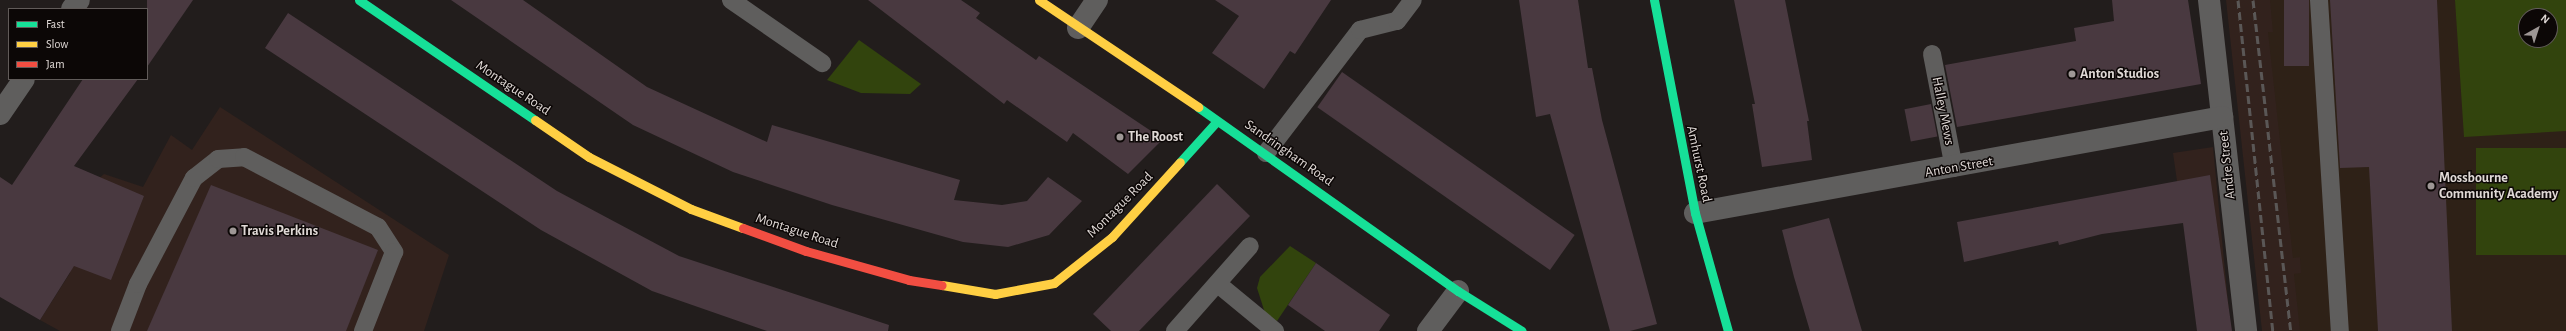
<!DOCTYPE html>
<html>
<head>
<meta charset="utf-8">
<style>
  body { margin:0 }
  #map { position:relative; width:2566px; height:331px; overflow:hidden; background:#221d1c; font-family:"Alegreya Sans",sans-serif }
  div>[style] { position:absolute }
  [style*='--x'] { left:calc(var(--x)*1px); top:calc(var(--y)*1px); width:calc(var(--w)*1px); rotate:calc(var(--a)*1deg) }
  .commercial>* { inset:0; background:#2e2117 }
  .built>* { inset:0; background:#32221d }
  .green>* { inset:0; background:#32440d; transform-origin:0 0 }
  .building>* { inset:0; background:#493940; transform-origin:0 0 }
  .lane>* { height:18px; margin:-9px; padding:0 9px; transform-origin:9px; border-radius:9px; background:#5f5e5d }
  .street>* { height:22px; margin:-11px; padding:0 11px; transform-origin:11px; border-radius:11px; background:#5f5e5d }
  .fast>* { height:9px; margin:-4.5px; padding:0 4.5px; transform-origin:4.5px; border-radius:4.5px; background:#16e098 }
  .slow>* { height:9px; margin:-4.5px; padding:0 4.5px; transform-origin:4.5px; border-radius:4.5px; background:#ffcf43 }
  .jam>* { height:9px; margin:-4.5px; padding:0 4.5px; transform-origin:4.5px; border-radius:4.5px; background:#f24e42 }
  .rail>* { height:3px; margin-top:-1.5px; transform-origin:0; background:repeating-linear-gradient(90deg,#5a5756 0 8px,transparent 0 12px) }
  .dots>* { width:11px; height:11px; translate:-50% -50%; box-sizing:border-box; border:2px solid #0c0706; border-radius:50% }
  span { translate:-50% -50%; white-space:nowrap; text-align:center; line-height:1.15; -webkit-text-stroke:3px #0c0706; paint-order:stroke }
  .poi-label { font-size:14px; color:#e0d9d6; font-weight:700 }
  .left { translate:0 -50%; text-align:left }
  .street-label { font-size:14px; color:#e0d9d6 }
  .legend { position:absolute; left:8px; top:8px; width:140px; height:72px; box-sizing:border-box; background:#0c0706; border:1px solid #615b59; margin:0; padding:5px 7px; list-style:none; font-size:12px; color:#e0d9d6 }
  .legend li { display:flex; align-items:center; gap:8px; height:20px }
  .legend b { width:20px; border:1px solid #615b59 }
  .north { position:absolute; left:2518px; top:8px; width:40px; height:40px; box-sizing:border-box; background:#0c0706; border:1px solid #615b59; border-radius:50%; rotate:39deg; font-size:11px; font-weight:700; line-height:16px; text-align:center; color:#e0d9d6 }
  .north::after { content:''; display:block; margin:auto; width:14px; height:18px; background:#9e9795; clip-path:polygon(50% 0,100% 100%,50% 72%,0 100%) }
</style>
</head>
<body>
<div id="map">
  <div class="commercial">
    <div style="clip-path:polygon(evenodd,2227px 0,2566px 0,2566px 331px,2274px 331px,2227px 0,2526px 16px,2550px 16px,2550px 40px,2526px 40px,2526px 16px)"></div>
  </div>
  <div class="built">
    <div style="clip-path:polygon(2226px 0,2270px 0,2273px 32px,2268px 32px,2293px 258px,2300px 257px,2301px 273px,2294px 274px,2300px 331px,2262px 331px)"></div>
    <div style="clip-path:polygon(220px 107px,449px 255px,424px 331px,60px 331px,40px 320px,70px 273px,65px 208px,104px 174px,143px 187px,171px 135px,192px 150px)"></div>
    <div style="clip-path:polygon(2213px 147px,2229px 312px,2183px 223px,2173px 153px)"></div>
  </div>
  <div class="green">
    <div style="clip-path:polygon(evenodd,2455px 0,2566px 0,2566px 131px,2464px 137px,2455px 0,2526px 16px,2550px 16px,2550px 40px,2526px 40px,2526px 16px)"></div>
    <div style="clip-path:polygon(859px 40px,921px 84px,910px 94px,861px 93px,827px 80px)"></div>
    <div style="left:2566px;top:148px;width:107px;height:90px;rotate:90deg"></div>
    <div style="clip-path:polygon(1290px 246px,1316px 263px,1277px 321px,1265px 313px,1257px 288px,1260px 277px)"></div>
  </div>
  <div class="building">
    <div style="clip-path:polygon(147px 0,193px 0,147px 67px)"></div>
    <div style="clip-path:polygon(451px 0,523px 0,647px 87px,767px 142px,772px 125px,960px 180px,954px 200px,1002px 205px,1027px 201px,1048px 177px,1082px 201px,1049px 235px,1008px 247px,963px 242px,832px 205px,733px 172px,633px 125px)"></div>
    <div style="clip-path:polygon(868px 0,961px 0,980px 13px,976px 18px,1036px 60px,1039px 56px,1163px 139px,1128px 174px,1073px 133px,1067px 142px,1007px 100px,1004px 104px)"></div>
    <div style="clip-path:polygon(1215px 0,1331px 0,1295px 54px,1290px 51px,1264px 89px,1212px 53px,1239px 16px)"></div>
    <div style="clip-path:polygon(1519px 0,1578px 0,1588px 68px,1592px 68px,1602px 120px,1657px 324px,1630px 331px,1610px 331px,1550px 114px,1536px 117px)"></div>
    <div style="clip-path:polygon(1734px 0,1785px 0,1809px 121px,1807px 121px,1812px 160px,1762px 167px,1752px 104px,1755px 104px)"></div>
    <div style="clip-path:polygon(2112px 0,2188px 0,2201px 84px,1957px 127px,1945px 65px,2076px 41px,2074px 28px,2114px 21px)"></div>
    <div style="left:2284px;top:0;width:25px;height:66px"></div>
    <div style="clip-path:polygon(2330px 0,2437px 0,2452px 331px,2378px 331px,2369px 167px,2340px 168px)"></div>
    <div style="clip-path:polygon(288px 13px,557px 191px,679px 256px,889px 325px,888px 331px,767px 331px,652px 291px,541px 230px,265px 48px)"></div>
    <div style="left:1342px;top:72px;width:284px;height:43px;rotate:35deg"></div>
    <div style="clip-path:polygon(83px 79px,138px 79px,74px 166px,144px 196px,111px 280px,74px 266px,40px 320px,0 297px,0 177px,12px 185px)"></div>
    <div style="left:1931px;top:104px;width:33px;height:27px;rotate:79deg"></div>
    <div style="clip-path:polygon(2210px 175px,2232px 331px,2197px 331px,2183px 223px,2102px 234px,2059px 245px,2058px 241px,1964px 262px,1957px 222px)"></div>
    <div style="clip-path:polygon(1217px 184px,1250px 216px,1139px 331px,1111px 331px,1093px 314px)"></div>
    <div style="clip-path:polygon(211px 185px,378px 250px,346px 331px,147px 331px)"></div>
    <div style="clip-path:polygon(1829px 218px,1856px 311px,1862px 331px,1810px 331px,1794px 277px,1782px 230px)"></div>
    <div style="clip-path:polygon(1316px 263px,1390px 315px,1379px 331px,1325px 331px,1288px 305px)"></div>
  </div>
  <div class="lane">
    <div style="--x:731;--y:0;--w:111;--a:34.7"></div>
    <div style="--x:2319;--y:0;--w:332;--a:86.4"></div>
    <div style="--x:1932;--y:54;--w:116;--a:79.1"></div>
    <div style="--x:1266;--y:153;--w:155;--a:-52.6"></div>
    <div style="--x:1360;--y:30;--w:38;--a:-14"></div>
    <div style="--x:1397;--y:21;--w:26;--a:-53"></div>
    <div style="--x:1218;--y:284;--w:74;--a:39.5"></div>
    <div style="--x:120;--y:331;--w:50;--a:-69"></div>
    <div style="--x:138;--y:284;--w:120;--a:-62.2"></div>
    <div style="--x:194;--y:178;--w:31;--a:-38"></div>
    <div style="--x:218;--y:159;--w:26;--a:-4"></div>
    <div style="--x:244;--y:157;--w:151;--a:27.6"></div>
    <div style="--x:378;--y:227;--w:30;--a:57"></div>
    <div style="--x:394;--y:252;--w:85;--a:111.4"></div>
    <div style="--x:1175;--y:331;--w:113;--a:-48.6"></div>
  </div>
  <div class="street">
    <div style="--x:2209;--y:0;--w:333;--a:83.6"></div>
    <div style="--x:72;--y:9;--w:11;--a:-52"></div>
    <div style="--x:1078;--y:28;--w:34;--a:-56"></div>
    <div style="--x:0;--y:114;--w:42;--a:-55.6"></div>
    <div style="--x:1695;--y:213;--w:536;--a:-10.32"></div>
    <div style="--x:1428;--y:331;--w:50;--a:-53.1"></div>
  </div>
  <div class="fast">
    <div style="--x:359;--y:0;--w:213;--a:34.3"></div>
    <div style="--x:1654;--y:0;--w:217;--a:79.1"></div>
    <div style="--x:1695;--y:213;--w:123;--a:74.4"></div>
    <div style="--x:1198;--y:107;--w:319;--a:35.3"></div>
    <div style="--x:1458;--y:291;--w:75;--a:32"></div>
    <div style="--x:1180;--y:162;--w:55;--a:-47.9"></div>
  </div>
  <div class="slow">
    <div style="--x:1039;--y:0;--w:192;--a:33.9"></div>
    <div style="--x:535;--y:120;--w:65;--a:34.4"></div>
    <div style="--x:589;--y:157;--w:114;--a:27"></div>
    <div style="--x:691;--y:209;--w:55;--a:20.1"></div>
    <div style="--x:942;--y:285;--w:54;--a:9.6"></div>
    <div style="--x:995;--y:294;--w:60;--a:-10.6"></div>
    <div style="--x:1054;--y:283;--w:74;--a:-38.4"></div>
    <div style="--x:1112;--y:237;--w:101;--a:-47.8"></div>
  </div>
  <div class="jam">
    <div style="--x:743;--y:228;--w:67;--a:20.1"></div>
    <div style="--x:806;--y:251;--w:107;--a:15.7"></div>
    <div style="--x:909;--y:280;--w:33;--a:9"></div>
  </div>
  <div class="rail">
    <div style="--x:2238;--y:0;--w:333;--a:84"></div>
    <div style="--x:2253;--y:0;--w:333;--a:83.5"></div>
  </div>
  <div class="dots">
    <div style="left:2072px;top:74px;background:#9e9795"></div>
    <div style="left:1120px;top:137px;background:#9e9795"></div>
    <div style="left:2431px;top:186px;background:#9e9795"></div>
    <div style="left:233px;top:231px;background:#9e9795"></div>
  </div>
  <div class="poi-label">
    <span class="left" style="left:2080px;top:74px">Anton Studios</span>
    <span class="left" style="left:1128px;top:137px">The Roost</span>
    <span class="left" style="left:2439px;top:186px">Mossbourne<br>Community Academy</span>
    <span class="left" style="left:241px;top:231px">Travis Perkins</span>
  </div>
  <div class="street-label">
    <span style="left:513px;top:88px;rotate:34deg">Montague Road</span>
    <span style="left:1943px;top:111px;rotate:79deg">Halley Mews</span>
    <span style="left:1289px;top:153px;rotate:35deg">Sandringham Road</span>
    <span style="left:1699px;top:164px;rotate:78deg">Amhurst Road</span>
    <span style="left:2227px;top:165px;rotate:-96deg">Andre Street</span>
    <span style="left:1959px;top:167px;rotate:-10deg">Anton Street</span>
    <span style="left:1120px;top:205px;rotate:-45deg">Montague Road</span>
    <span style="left:797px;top:231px;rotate:18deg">Montague Road</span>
  </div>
  <ul class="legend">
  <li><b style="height:5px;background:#16e098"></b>Fast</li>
  <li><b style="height:5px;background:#ffcf43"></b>Slow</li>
  <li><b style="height:5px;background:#f24e42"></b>Jam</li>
  </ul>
  <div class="north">N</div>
</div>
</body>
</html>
